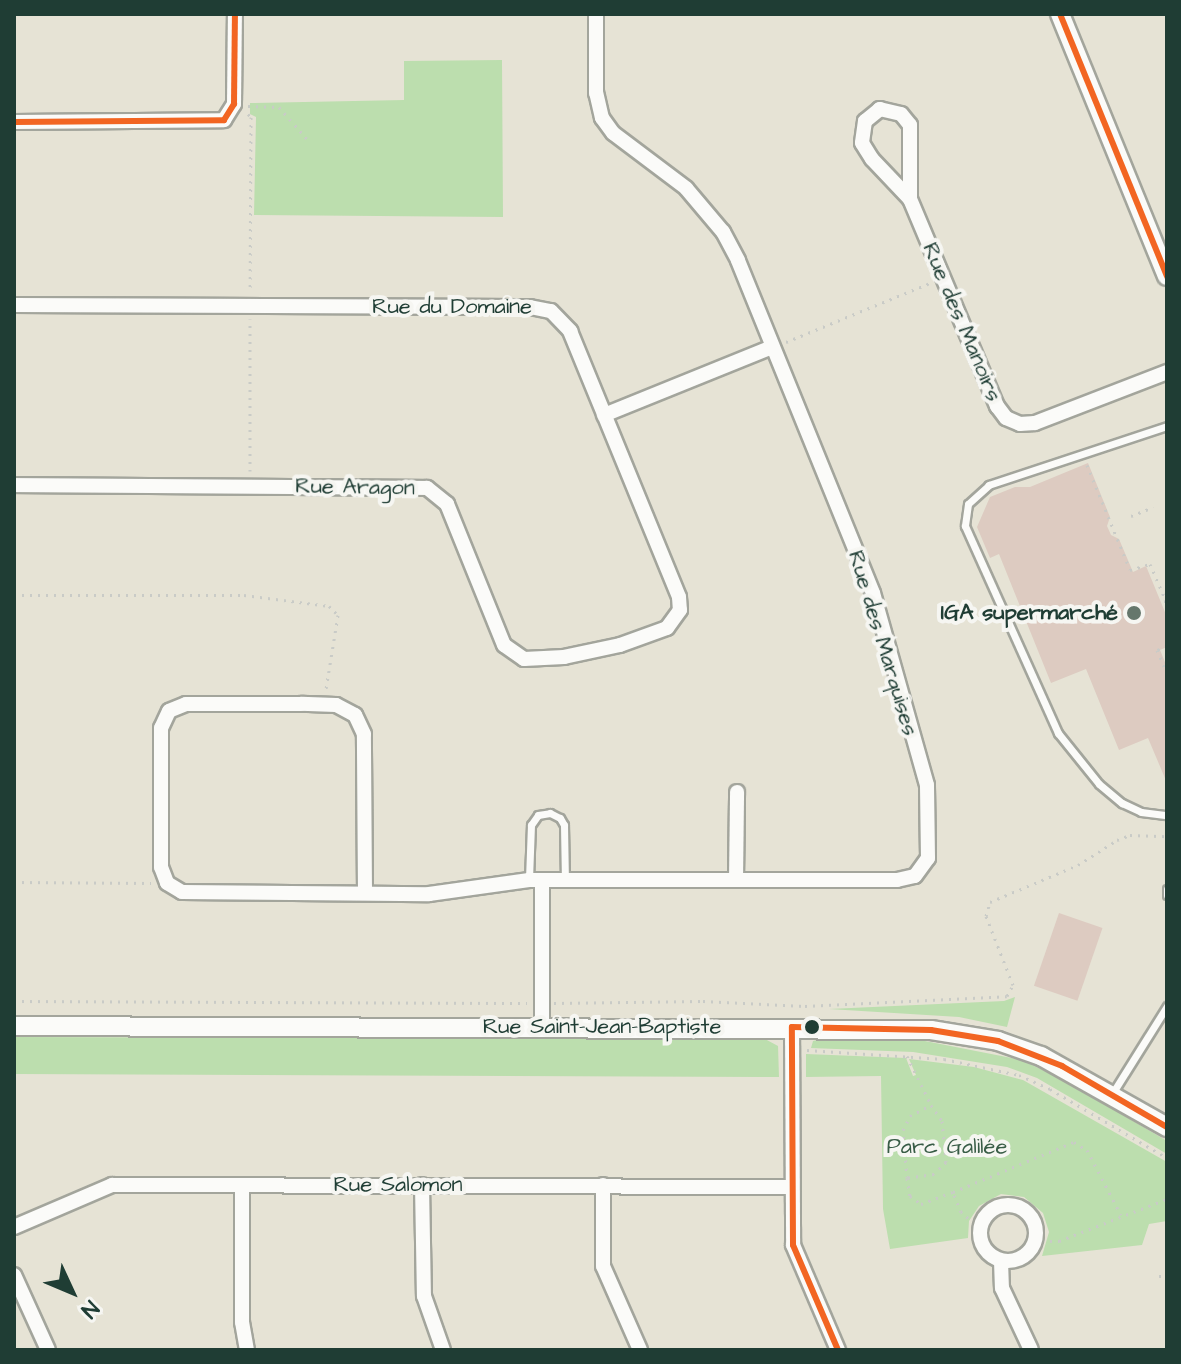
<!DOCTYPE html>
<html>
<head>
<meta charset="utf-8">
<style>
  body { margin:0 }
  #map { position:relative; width:1181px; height:1364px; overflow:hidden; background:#e6e3d5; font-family:"Architects Daughter",sans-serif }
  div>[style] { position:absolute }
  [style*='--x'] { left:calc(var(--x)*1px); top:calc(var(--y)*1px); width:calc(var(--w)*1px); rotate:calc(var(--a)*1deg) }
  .green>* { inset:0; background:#bcdeae }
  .building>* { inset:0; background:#ddcbc1; transform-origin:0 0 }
  .path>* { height:3px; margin-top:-1.5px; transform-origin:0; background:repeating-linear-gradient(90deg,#c9cbc7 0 2px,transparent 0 8px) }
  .roads { filter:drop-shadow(2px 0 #a3a59c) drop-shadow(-2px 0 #a3a59c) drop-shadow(0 2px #a3a59c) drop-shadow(0 -2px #a3a59c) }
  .service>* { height:7px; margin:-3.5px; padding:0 3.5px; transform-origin:3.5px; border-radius:3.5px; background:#fbfbf9 }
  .minor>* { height:14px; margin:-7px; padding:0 7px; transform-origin:7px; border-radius:7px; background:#fbfbf9 }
  .minor>.ring { margin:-7px; padding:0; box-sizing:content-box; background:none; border:14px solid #fbfbf9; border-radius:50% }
  .tertiary>* { height:18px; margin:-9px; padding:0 9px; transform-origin:9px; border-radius:9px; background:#fbfbf9 }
  .bus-1>* { height:6px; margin:-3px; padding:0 3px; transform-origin:3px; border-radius:3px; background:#f26522 }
  .dots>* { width:22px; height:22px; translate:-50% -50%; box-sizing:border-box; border:4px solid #f6f6f2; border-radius:50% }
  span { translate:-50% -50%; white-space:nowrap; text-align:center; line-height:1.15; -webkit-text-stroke:8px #f6f6f2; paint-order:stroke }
  .street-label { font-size:22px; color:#1f3d34 }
  .poi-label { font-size:22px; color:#1f3d34; font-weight:700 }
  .right { translate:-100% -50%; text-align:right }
  .park-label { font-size:22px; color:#385c46 }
  .frame { position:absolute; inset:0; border:16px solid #1f3d34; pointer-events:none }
  .north { position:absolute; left:32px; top:1252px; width:80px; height:80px; -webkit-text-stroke:6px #f6f6f2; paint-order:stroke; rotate:134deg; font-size:22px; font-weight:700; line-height:32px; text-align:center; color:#1f3d34 }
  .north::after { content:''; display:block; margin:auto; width:28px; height:36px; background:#1f3d34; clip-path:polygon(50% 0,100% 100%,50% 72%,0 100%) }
</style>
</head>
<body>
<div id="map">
  <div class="green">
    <div style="clip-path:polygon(502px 60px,503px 217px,254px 215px,256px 117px,250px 114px,250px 103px,404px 100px,404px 61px)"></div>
    <div style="clip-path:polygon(1015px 997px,1007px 1027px,959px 1017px,829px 1009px,1004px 1001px)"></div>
    <div style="clip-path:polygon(14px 1037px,765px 1039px,778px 1046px,779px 1077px,14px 1074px)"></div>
    <div style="clip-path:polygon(821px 1039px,925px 1041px,1022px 1060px,1067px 1082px,1167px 1141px,1167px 1154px,1037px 1078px,1007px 1067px,913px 1052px,811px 1048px,813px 1041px)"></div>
    <div style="clip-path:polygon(806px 1054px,906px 1058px,913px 1076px,916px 1075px,909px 1059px,974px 1067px,1023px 1080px,1167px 1162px,1167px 1221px,1149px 1224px,1142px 1245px,1042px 1256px,1049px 1232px,1043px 1213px,1024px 1197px,1001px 1194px,979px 1206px,969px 1221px,968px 1238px,890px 1249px,883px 1209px,881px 1076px,806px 1077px)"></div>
  </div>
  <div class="building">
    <div style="clip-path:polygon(1088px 463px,1110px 517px,1107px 526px,1111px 535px,1119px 539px,1133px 572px,1146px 566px,1167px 617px,1167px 647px,1160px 650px,1167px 667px,1167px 783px,1148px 738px,1119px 750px,1086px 669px,1051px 683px,999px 554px,990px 558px,977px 527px,990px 497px,1015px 487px,1030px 487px)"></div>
    <div style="left:1059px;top:913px;width:46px;height:77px;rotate:19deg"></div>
  </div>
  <div class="path">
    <div style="--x:182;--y:15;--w:1;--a:-90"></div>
    <div style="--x:248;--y:106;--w:31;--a:2"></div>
    <div style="--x:279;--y:107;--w:43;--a:48.8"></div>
    <div style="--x:248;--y:114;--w:4;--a:45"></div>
    <div style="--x:251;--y:117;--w:175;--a:90.3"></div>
    <div style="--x:786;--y:342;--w:156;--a:-22.3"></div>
    <div style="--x:1087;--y:465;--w:113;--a:67.7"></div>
    <div style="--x:1130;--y:570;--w:21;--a:-17"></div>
    <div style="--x:1150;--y:564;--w:40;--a:66.6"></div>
    <div style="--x:1166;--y:601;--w:5;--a:158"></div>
    <div style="--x:250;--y:471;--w:152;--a:-90"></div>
    <div style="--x:1131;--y:516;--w:24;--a:-22"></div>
    <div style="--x:14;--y:595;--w:230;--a:0"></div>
    <div style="--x:244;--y:595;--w:86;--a:7.4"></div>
    <div style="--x:329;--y:606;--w:13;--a:45"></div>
    <div style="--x:338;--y:615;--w:75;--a:99.2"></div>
    <div style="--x:1167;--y:646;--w:11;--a:158"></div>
    <div style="--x:1157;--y:650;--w:26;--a:67"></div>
    <div style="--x:14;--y:882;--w:137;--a:0.4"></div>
    <div style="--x:14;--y:1001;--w:513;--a:0.22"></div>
    <div style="--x:554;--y:1003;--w:149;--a:-0.8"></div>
    <div style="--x:703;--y:1001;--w:102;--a:2.8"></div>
    <div style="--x:805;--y:1006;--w:202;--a:-2.8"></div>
    <div style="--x:1007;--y:996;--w:13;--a:-61"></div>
    <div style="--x:1013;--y:985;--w:74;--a:-111.4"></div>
    <div style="--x:986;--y:916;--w:15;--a:-74"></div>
    <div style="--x:990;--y:902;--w:95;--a:-22.8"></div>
    <div style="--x:1078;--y:865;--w:46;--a:-32.7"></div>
    <div style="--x:1117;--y:840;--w:14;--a:-21"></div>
    <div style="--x:1130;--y:835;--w:37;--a:2"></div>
    <div style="--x:807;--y:1050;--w:137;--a:3.8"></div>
    <div style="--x:944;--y:1059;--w:77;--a:12"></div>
    <div style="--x:1019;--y:1075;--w:34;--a:24"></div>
    <div style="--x:1050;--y:1089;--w:136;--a:30.5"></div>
    <div style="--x:907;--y:1056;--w:55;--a:63.9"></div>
    <div style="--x:907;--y:1178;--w:48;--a:-94.8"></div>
    <div style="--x:903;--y:1130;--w:16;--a:-63"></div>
    <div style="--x:910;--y:1116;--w:24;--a:-28"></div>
    <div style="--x:931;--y:1105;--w:19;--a:55"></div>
    <div style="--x:942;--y:1121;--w:41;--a:84.4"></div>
    <div style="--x:946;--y:1162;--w:17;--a:135"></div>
    <div style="--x:934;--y:1174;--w:27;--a:172"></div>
    <div style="--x:907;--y:1178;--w:18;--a:81"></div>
    <div style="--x:910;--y:1196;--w:14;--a:36"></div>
    <div style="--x:921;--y:1204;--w:34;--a:-21"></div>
    <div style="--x:968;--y:1218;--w:9;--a:-139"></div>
    <div style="--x:961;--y:1212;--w:22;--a:-112"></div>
    <div style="--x:953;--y:1192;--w:131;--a:-22.5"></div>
    <div style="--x:1074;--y:1142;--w:15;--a:32"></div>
    <div style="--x:1087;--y:1150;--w:73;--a:62.4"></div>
    <div style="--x:1050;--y:1241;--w:9;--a:0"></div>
    <div style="--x:1059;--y:1241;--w:116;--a:-21.3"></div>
    <div style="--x:1159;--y:1276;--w:8;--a:0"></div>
  </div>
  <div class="roads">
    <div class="service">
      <div style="--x:1167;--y:426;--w:188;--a:161.7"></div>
      <div style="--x:989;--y:485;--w:28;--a:138"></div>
      <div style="--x:968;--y:504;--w:22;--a:98"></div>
      <div style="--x:965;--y:526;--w:227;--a:65.8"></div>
      <div style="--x:1058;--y:733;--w:65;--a:51.2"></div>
      <div style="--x:1099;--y:784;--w:30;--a:40"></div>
      <div style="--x:1122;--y:803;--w:21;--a:25"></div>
      <div style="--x:1141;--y:812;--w:26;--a:7"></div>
      <div style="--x:529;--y:879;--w:54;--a:-87.9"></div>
      <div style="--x:531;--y:825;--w:12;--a:-55"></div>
      <div style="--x:538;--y:815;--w:12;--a:-9"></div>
      <div style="--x:550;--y:813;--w:11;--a:27"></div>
      <div style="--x:560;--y:818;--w:8;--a:60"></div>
      <div style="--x:564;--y:825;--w:55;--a:89"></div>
      <div style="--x:1167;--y:889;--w:6;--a:90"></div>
      <div style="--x:1112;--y:1094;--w:104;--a:-58"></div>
    </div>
    <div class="minor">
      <div style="--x:14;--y:122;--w:210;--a:-0.5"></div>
      <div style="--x:224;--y:120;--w:19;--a:-58"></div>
      <div style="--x:234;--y:104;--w:90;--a:-89.4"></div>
      <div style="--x:910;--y:199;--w:74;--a:-90"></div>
      <div style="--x:910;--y:125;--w:14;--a:-129"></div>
      <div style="--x:901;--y:114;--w:22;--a:-167"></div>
      <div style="--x:880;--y:109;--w:19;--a:141"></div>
      <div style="--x:865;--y:121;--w:22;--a:98"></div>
      <div style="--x:862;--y:143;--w:19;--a:58"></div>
      <div style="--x:872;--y:159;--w:55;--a:46.5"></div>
      <div style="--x:910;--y:199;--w:225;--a:67.2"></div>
      <div style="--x:997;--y:406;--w:15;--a:53"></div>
      <div style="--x:1006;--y:418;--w:15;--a:23"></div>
      <div style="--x:1020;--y:424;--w:15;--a:-4"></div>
      <div style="--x:1035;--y:423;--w:142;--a:-21.1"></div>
      <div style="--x:14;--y:305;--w:516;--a:0.22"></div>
      <div style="--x:530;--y:307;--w:21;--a:11"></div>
      <div style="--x:551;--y:311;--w:28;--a:46"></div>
      <div style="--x:570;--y:331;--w:287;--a:67.7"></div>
      <div style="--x:679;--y:597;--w:13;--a:86"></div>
      <div style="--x:680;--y:610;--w:22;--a:126"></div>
      <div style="--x:667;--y:628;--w:50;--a:160.1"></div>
      <div style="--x:620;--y:645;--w:57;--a:167.9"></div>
      <div style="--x:564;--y:657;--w:40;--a:177.1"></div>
      <div style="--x:524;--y:659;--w:24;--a:-145"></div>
      <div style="--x:504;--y:645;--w:152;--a:-112"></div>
      <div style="--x:447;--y:504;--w:26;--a:-141"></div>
      <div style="--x:427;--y:488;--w:413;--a:-179.6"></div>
      <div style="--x:604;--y:415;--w:181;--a:-22"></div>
      <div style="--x:736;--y:880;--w:88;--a:-89.3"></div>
      <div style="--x:365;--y:893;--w:159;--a:-90.4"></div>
      <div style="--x:364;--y:734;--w:21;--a:-115"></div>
      <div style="--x:355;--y:715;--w:21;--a:-152"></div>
      <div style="--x:336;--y:705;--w:35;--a:-178"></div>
      <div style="--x:301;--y:704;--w:115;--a:180"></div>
      <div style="--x:186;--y:704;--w:18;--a:158"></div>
      <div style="--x:169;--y:711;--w:19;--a:115"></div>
      <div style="--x:161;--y:728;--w:139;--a:90"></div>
      <div style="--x:161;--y:867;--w:17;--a:69"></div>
      <div style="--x:167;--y:883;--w:17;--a:31"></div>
      <div style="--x:182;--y:892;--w:247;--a:0.5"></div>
      <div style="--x:429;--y:894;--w:101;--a:-8"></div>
      <div style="--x:529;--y:880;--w:368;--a:0"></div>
      <div style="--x:897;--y:880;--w:18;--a:-13"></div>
      <div style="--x:915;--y:876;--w:22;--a:-54"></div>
      <div style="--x:928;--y:858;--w:73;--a:-90.8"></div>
      <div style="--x:927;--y:785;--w:199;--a:-105.7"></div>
      <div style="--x:873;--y:593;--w:359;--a:-112.1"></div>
      <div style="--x:738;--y:260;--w:32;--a:-118"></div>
      <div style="--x:723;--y:232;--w:57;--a:-130.1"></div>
      <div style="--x:686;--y:188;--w:91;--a:-143"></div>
      <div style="--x:613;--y:133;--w:19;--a:-126"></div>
      <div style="--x:602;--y:118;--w:26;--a:-103"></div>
      <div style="--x:596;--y:93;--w:79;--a:-90"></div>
      <div style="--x:542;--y:1026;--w:146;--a:-90"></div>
      <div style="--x:792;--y:1027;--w:218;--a:89.7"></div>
      <div style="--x:793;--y:1245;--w:114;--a:66.8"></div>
      <div style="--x:242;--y:1185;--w:137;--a:90"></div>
      <div style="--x:242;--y:1322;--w:28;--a:80"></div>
      <div style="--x:422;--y:1185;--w:111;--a:89"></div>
      <div style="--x:424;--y:1296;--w:57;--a:70.6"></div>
      <div style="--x:603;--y:1185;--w:81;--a:90"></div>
      <div style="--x:603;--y:1266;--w:92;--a:66.2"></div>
      <div class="ring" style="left:980px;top:1205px;width:42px;height:42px"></div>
      <div style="--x:14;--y:1227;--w:107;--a:-23.2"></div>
      <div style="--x:112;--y:1185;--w:679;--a:0.17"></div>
      <div style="--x:1001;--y:1261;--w:27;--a:88"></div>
      <div style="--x:1002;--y:1288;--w:68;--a:64.9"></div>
      <div style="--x:14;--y:1275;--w:82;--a:65.6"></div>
    </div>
    <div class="tertiary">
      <div style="--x:1060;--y:14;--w:283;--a:67.8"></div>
      <div style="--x:14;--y:1026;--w:917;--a:0.25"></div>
      <div style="--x:931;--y:1030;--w:68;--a:9.3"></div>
      <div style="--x:998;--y:1041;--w:46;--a:19.2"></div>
      <div style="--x:1041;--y:1056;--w:145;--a:29.4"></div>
    </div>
  </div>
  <div class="bus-1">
    <div style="--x:1060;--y:14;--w:283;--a:67.8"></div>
    <div style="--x:14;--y:122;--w:210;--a:-0.5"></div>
    <div style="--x:224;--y:120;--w:19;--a:-58"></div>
    <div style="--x:234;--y:104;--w:90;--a:-89.4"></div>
    <div style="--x:838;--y:1350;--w:114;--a:-113.2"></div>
    <div style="--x:793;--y:1245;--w:218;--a:-90.3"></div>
    <div style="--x:792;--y:1027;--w:139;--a:1.2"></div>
    <div style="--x:931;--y:1030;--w:68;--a:9.3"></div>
    <div style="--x:998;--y:1041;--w:69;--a:21.3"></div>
    <div style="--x:1062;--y:1066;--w:121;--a:30.2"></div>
  </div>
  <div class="dots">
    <div style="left:1134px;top:613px;background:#65776c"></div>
    <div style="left:812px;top:1027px;background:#1f3d34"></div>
  </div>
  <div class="street-label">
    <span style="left:452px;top:307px">Rue du Domaine</span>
    <span style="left:962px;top:322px;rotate:67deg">Rue des Manoirs</span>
    <span style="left:355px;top:487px;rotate:1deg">Rue Aragon</span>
    <span style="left:883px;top:643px;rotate:73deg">Rue des Marquises</span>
    <span style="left:602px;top:1027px">Rue Saint-Jean-Baptiste</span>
    <span style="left:398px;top:1185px">Rue Salomon</span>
  </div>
  <div class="poi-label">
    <span class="right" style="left:1118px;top:613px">IGA supermarché</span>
  </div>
  <div class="park-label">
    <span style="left:947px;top:1147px">Parc Galilée</span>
  </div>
  <div class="frame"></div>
  <div class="north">N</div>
</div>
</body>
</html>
